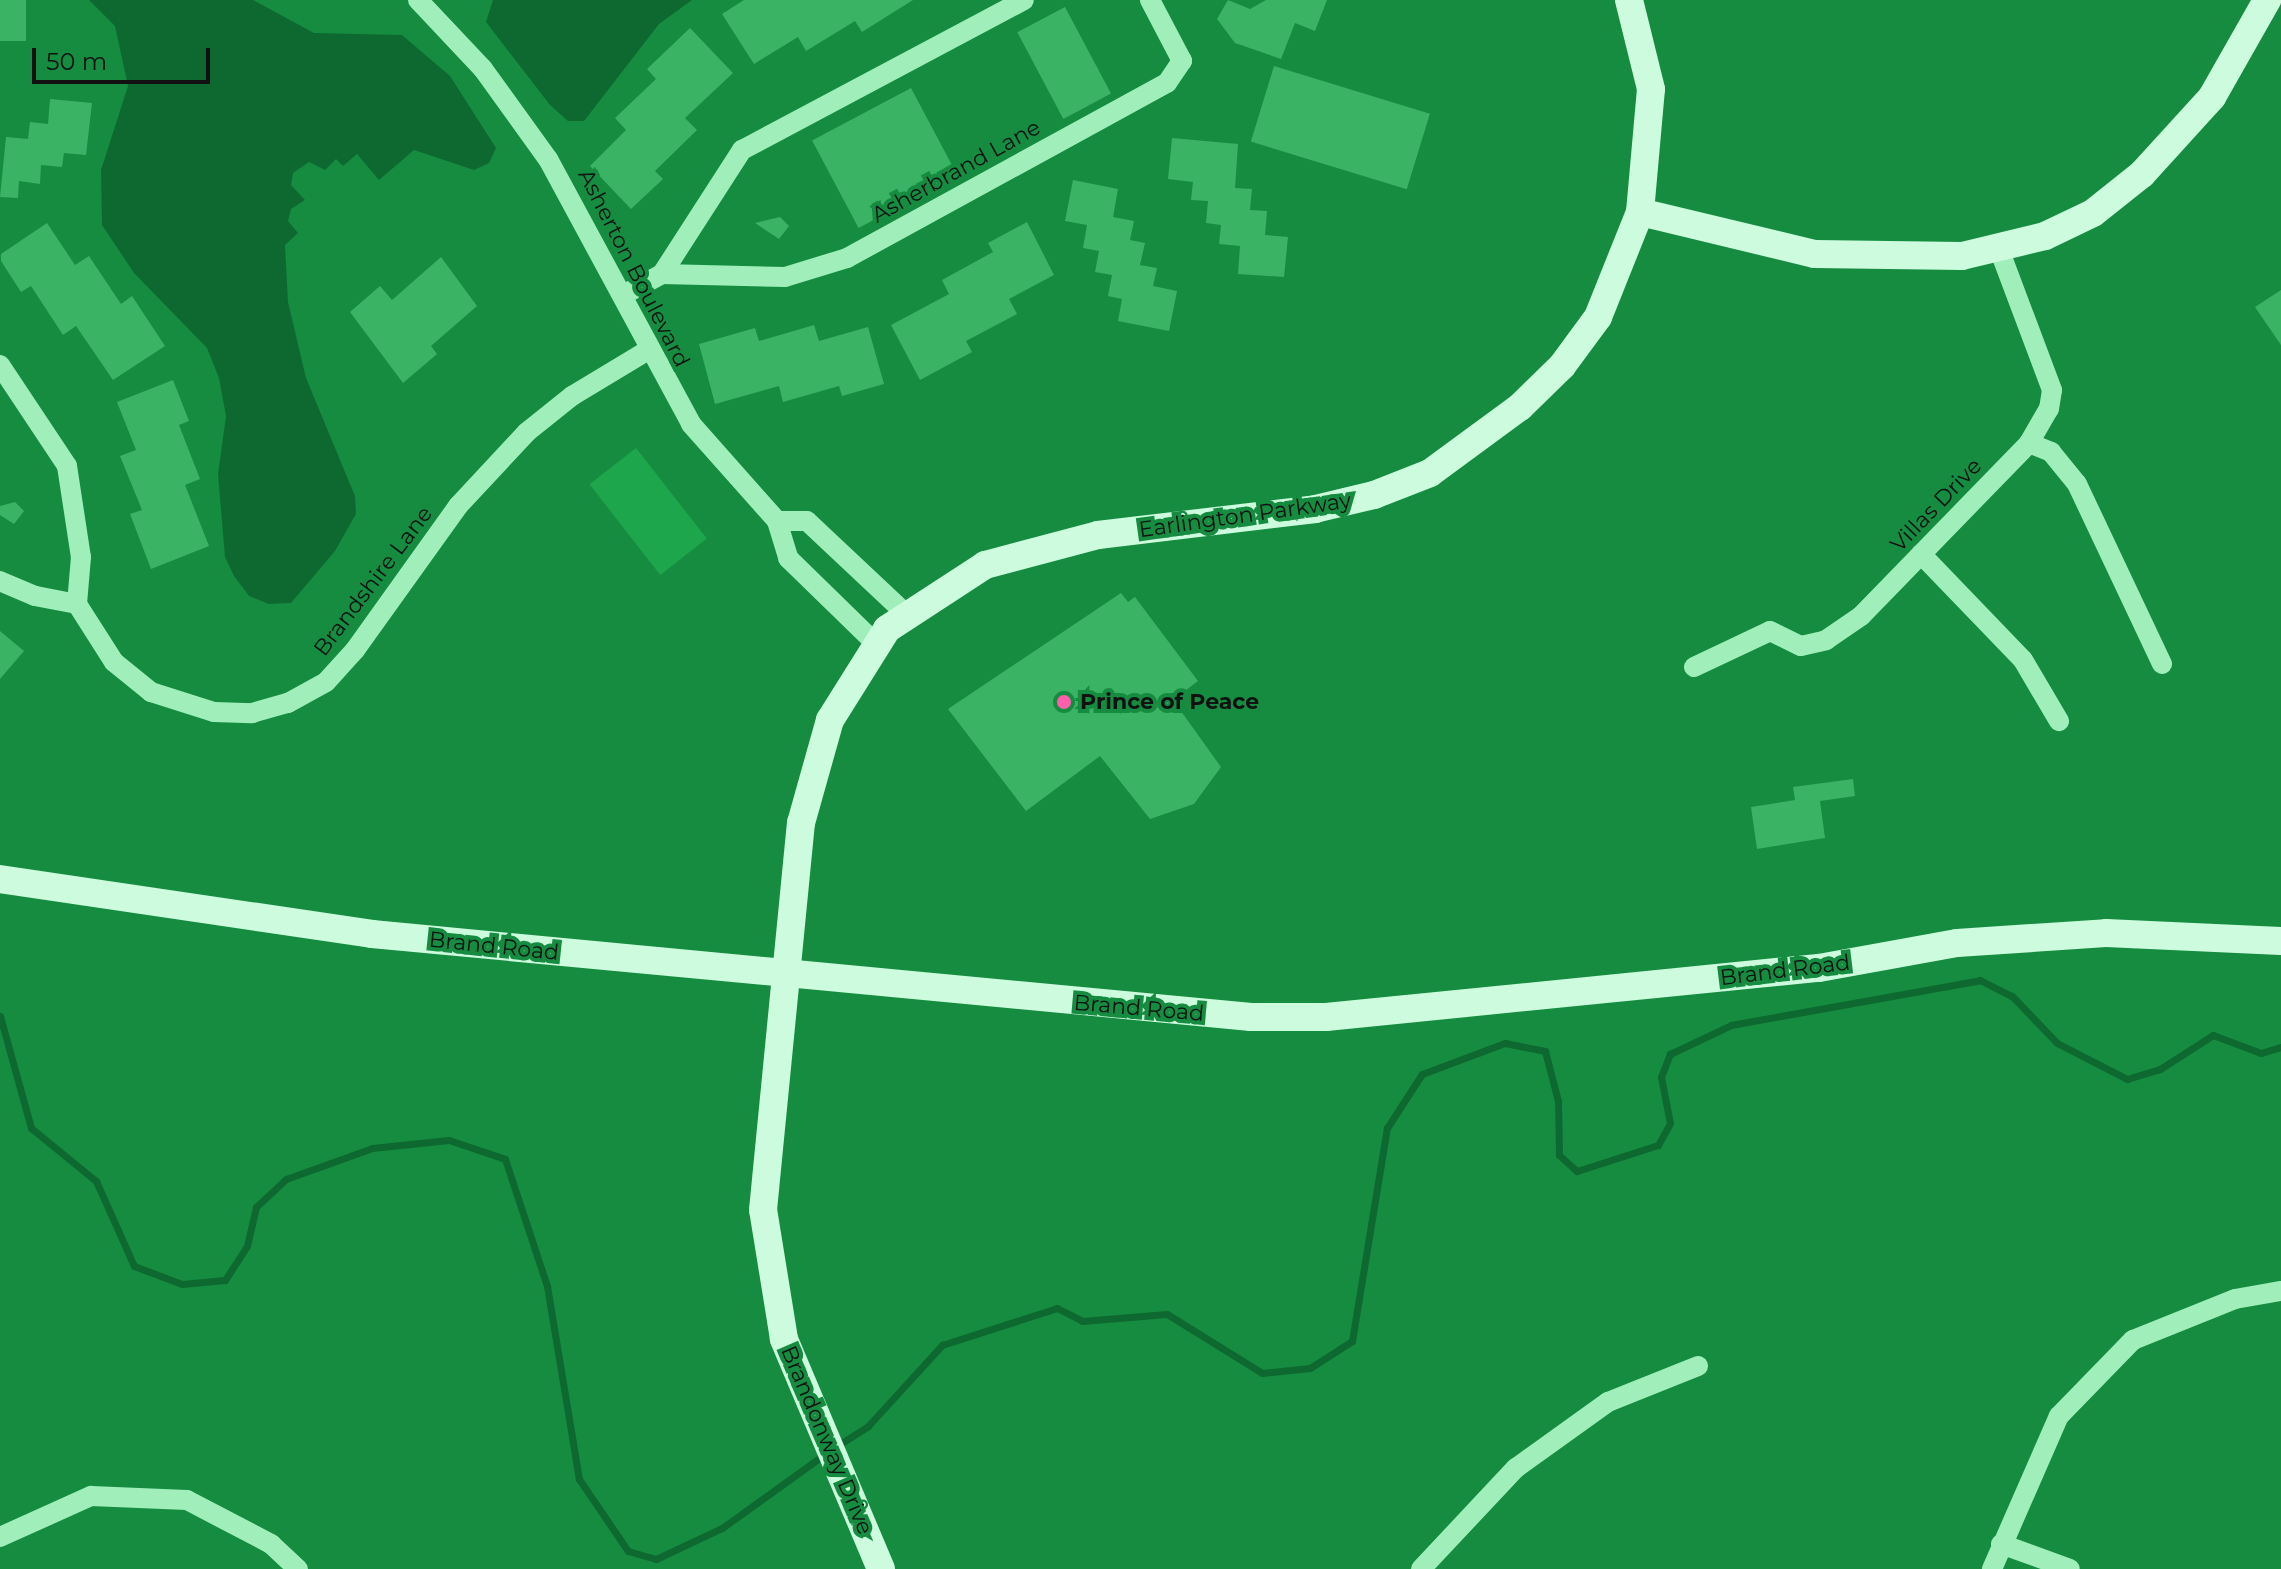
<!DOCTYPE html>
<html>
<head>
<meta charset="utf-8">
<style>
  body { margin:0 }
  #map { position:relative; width:2281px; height:1569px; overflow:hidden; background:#168c41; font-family:Montserrat,sans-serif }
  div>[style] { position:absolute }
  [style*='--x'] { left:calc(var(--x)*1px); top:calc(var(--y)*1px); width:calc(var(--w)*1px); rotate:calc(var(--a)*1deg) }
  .green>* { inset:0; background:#1ea64d; transform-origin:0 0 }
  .water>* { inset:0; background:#0e6930 }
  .stream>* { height:7px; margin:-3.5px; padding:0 3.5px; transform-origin:3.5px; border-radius:3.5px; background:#0e6930 }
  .building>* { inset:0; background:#3ab364; transform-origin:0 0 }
  .street>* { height:20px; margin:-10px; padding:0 10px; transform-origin:10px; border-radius:10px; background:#a0efbb }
  .secondary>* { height:28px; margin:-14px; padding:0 14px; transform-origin:14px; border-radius:14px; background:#cdfbde }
  .dots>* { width:22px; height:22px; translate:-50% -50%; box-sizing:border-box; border:4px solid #168c41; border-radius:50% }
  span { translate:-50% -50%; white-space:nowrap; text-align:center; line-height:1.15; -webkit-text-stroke:8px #168c41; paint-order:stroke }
  .street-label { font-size:22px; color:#111 }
  .poi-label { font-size:22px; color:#111; font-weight:700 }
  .left { translate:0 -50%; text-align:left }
  .scale { position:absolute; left:32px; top:48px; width:178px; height:36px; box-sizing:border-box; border:4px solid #111; border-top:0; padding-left:10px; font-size:24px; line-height:28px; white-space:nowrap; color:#111; -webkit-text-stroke:6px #168c41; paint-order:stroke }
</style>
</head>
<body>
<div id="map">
  <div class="green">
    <div style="left:636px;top:448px;width:115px;height:59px;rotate:52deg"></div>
  </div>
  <div class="water">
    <div style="clip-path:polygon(89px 0,253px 0,314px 33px,402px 35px,450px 76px,496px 148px,489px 163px,474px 170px,414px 150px,379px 180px,357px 154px,343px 166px,336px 159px,325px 170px,309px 162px,293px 173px,291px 185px,305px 200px,291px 209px,288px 221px,298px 233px,285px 245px,288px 302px,306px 378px,355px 496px,356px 514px,335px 551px,291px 603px,269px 604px,249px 596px,234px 576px,225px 557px,218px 474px,226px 416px,219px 378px,207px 348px,134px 273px,102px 225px,101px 170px,128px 86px,115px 26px)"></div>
    <div style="clip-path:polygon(493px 0,692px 0,659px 24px,584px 121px,568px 121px,550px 105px,486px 22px)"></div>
  </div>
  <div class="stream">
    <div style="--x:0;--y:1016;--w:116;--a:74.5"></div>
    <div style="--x:31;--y:1128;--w:84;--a:39.2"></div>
    <div style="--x:96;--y:1181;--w:93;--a:65.9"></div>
    <div style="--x:134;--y:1266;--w:51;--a:20.6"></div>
    <div style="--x:182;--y:1284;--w:43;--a:-5.3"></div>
    <div style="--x:225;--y:1280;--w:40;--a:-57.1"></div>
    <div style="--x:247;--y:1246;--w:40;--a:-77"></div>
    <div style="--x:256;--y:1207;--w:41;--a:-43"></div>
    <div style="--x:286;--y:1179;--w:91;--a:-19.8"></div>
    <div style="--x:372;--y:1148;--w:77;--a:-5.9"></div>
    <div style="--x:449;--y:1140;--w:59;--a:18.7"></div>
    <div style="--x:505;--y:1159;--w:134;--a:71.7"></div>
    <div style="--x:547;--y:1286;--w:196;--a:80.6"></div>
    <div style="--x:579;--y:1479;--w:87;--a:55.8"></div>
    <div style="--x:628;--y:1551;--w:29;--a:16"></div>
    <div style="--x:656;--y:1559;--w:73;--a:-25.2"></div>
    <div style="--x:722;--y:1528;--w:127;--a:-35.7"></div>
    <div style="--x:835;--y:1447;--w:39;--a:-32"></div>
    <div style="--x:868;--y:1426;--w:110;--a:-47.6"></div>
    <div style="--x:942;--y:1345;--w:121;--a:-17.8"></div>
    <div style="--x:1057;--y:1308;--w:28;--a:27"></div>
    <div style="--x:1082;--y:1321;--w:85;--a:-4.7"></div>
    <div style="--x:1167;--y:1314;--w:112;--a:31.8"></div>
    <div style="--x:1262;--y:1373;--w:48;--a:-5.9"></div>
    <div style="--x:1310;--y:1368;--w:50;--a:-32.7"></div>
    <div style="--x:1352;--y:1341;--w:216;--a:-80.7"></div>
    <div style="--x:1387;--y:1128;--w:64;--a:-57.1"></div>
    <div style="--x:1422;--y:1074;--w:89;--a:-20.5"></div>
    <div style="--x:1505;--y:1043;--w:41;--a:11.3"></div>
    <div style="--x:1545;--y:1051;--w:52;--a:75.4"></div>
    <div style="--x:1558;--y:1101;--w:54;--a:88.9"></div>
    <div style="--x:1559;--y:1155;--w:24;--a:42"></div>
    <div style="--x:1577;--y:1171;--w:85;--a:-17.8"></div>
    <div style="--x:1658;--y:1145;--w:25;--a:-61"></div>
    <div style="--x:1670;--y:1123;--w:47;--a:-101.1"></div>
    <div style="--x:1661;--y:1077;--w:25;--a:-69"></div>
    <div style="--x:1670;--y:1054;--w:68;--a:-25.4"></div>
    <div style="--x:1731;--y:1025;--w:253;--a:-10.2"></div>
    <div style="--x:1980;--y:980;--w:36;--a:27"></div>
    <div style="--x:2012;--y:996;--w:65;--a:46.2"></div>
    <div style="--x:2057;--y:1043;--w:79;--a:27.2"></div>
    <div style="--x:2127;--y:1079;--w:34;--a:-17"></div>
    <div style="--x:2160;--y:1069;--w:63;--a:-32.7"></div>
    <div style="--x:2213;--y:1035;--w:51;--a:20.6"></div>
    <div style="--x:2261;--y:1053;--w:21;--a:-17"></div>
  </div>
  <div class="building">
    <div style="left:0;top:0;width:26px;height:41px"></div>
    <div style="clip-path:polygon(744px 0,913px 0,862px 32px,855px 21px,806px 51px,798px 37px,754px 64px,722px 14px)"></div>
    <div style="clip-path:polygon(1228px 0,1250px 9px,1266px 0,1327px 0,1315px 31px,1295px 23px,1281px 59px,1235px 43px,1217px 19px)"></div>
    <div style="left:1065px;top:7px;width:98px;height:54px;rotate:62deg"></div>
    <div style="clip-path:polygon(690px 28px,733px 73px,685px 118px,697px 130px,655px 171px,663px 179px,631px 209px,590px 166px,626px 130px,615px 118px,656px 79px,647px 69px)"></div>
    <div style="left:1274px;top:66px;width:163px;height:79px;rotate:17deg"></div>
    <div style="left:911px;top:88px;width:99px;height:112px;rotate:62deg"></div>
    <div style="clip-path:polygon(50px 99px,92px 103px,86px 155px,64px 153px,62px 167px,41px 165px,40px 184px,19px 181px,18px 198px,0 197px,6px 137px,28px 139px,30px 122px,48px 124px)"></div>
    <div style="clip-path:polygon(1172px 138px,1238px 144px,1235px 188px,1252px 189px,1250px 210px,1267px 211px,1265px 235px,1288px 237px,1284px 277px,1238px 274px,1240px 246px,1219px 244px,1221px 225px,1206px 223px,1208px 201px,1191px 200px,1193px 182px,1168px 179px)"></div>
    <div style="clip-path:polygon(1073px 180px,1118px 189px,1113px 217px,1134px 221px,1130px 240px,1145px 243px,1140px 265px,1157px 268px,1153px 286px,1177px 291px,1169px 331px,1118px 321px,1122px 299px,1108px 296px,1112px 275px,1095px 272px,1099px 251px,1083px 248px,1087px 225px,1065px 221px)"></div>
    <div style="clip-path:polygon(780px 217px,789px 226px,779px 239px,755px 223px)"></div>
    <div style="clip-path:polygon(1027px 222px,1054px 275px,1009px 299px,1017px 314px,966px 341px,972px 352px,920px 380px,891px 325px,949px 294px,942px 280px,993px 252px,988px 243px)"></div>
    <div style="clip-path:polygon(47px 223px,75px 265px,89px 256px,121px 304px,132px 296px,165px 346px,113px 380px,76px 326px,63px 335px,31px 286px,21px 292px,1px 261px,1px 254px)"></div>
    <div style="clip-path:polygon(441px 257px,477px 306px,431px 346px,437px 354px,403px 383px,350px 312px,380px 286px,392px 300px)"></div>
    <div style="clip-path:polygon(2281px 290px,2281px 345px,2255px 307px)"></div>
    <div style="clip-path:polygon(814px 325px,819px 341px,868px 327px,884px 384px,842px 396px,839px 386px,783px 402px,779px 386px,715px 404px,699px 344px,755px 328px,759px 341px)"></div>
    <div style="clip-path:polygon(173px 380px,189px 421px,179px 425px,200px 479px,185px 485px,209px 546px,151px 569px,130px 514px,142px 510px,120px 456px,136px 450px,117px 402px)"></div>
    <div style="clip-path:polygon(15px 502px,24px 511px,14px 524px,0 515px,0 506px)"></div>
    <div style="clip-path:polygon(1121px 593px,1128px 602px,1135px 597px,1198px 681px,1173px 700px,1221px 767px,1194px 804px,1150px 819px,1100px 756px,1026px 811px,948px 709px)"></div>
    <div style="clip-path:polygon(0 631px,24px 651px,0 679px)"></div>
    <div style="clip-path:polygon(1853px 779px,1855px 796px,1820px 801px,1825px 838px,1757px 849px,1751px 807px,1795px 800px,1793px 787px)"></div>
  </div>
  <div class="street">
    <div style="--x:418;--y:0;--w:95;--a:46.7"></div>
    <div style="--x:483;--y:69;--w:111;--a:54.2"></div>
    <div style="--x:548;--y:159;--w:301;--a:61.6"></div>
    <div style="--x:691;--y:424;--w:130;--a:48.4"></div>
    <div style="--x:777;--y:521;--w:39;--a:73"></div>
    <div style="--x:788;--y:558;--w:122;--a:44.3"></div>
    <div style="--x:662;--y:274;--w:123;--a:1.4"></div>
    <div style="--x:785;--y:277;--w:65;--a:-17"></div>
    <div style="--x:847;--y:258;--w:365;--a:-28.7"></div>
    <div style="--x:1167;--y:83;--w:27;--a:-56"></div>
    <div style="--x:1182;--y:61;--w:69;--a:-117.7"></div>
    <div style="--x:623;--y:295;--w:44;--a:-28.3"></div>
    <div style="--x:662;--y:274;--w:148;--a:-57.2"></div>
    <div style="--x:742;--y:150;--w:319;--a:-28"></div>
    <div style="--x:0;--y:365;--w:121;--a:56.4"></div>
    <div style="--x:67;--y:466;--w:92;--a:81.3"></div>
    <div style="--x:81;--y:557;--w:47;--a:94.9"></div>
    <div style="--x:77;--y:604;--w:43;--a:-169.2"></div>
    <div style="--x:35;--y:596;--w:38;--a:-157"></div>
    <div style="--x:2029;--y:443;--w:24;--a:22"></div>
    <div style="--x:2051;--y:452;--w:41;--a:50.9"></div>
    <div style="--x:2077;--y:484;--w:199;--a:64.7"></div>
    <div style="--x:777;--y:521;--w:30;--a:0"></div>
    <div style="--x:807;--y:521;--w:134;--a:43.2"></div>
    <div style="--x:1921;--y:554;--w:147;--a:46.1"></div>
    <div style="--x:2023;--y:660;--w:71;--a:59.5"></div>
    <div style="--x:77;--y:604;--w:69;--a:57.5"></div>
    <div style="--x:114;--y:662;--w:48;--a:39"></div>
    <div style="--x:151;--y:692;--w:66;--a:17.6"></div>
    <div style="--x:214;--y:712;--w:38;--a:2"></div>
    <div style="--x:252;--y:713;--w:37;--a:-16"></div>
    <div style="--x:288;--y:703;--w:43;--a:-28.9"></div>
    <div style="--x:326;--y:682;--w:43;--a:-47.8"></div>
    <div style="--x:355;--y:650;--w:177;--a:-54.4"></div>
    <div style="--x:458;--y:506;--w:101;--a:-47"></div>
    <div style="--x:527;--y:432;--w:58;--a:-38.7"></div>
    <div style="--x:572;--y:396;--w:91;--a:-31.1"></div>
    <div style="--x:1694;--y:667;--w:84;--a:-25.3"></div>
    <div style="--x:1770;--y:631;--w:34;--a:26"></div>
    <div style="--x:1801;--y:646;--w:26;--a:-13"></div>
    <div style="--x:1826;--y:640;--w:42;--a:-34.4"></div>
    <div style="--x:1861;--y:616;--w:241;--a:-45.8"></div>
    <div style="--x:2029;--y:443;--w:39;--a:-60"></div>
    <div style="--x:2049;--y:409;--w:19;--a:-81"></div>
    <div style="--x:2052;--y:390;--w:151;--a:-110.6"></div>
    <div style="--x:0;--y:1537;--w:100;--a:-24.3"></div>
    <div style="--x:91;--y:1496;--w:96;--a:2.4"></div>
    <div style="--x:187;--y:1500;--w:95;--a:27.6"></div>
    <div style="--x:271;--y:1544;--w:37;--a:43"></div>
    <div style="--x:2001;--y:1544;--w:73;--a:19.9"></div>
    <div style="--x:1421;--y:1569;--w:139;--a:-46.8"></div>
    <div style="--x:1516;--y:1468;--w:113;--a:-35.7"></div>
    <div style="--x:1608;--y:1402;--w:97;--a:-21.8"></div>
    <div style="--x:1992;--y:1569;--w:167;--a:-66.4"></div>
    <div style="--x:2059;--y:1416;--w:106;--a:-45.8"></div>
    <div style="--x:2133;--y:1340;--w:110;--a:-21.9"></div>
    <div style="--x:2235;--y:1299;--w:47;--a:-9.9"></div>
  </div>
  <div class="secondary">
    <div style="--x:1640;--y:212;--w:180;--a:13.5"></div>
    <div style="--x:1815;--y:254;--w:147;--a:0.8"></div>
    <div style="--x:1962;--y:256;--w:85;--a:-13.5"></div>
    <div style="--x:2045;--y:236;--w:53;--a:-25.6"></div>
    <div style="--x:2093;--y:213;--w:63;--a:-38.5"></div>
    <div style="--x:2142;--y:174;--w:104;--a:-47.7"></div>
    <div style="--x:2212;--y:97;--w:112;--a:-60.4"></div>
    <div style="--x:0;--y:879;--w:376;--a:8.4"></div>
    <div style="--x:372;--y:934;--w:883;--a:5.39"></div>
    <div style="--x:1251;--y:1017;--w:75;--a:0"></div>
    <div style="--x:1326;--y:1017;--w:495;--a:-5.7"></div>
    <div style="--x:1819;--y:968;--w:140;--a:-10.3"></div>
    <div style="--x:1957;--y:943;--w:149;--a:-3.8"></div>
    <div style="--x:2106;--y:933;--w:175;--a:2.6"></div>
    <div style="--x:881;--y:1569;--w:250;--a:-112.9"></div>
    <div style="--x:784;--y:1339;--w:131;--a:-99.2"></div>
    <div style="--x:763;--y:1210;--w:389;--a:-84.4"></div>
    <div style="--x:801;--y:823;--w:107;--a:-74.3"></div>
    <div style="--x:830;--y:720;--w:107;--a:-57.9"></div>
    <div style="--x:887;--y:629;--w:117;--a:-33.1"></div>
    <div style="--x:985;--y:565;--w:117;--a:-14.9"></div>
    <div style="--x:1098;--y:535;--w:219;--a:-6.8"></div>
    <div style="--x:1315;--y:509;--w:61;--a:-13.3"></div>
    <div style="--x:1374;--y:495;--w:60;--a:-21.4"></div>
    <div style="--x:1430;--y:473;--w:112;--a:-36.3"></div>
    <div style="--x:1520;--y:407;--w:59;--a:-44.3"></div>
    <div style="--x:1562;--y:366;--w:61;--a:-53.7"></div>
    <div style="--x:1598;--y:317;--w:113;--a:-68.2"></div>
    <div style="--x:1640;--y:212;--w:123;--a:-84.9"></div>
    <div style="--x:1651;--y:89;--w:92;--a:-103.9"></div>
  </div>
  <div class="dots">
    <div style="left:1064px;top:702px;background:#ff5ead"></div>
  </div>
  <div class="street-label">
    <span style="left:956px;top:171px;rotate:-29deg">Asherbrand Lane</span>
    <span style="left:634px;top:268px;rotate:63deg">Asherton Boulevard</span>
    <span style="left:1936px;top:505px;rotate:-46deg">Villas Drive</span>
    <span style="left:1245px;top:515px;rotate:-8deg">Earlington Parkway</span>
    <span style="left:373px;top:581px;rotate:-53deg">Brandshire Lane</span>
    <span style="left:494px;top:946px;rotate:6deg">Brand Road</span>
    <span style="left:1785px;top:970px;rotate:-7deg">Brand Road</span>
    <span style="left:1139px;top:1008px;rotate:5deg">Brand Road</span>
    <span style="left:827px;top:1440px;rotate:67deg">Brandonway Drive</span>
  </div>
  <div class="poi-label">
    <span class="left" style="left:1080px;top:702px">Prince of Peace</span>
  </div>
  <div class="scale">50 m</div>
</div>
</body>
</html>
